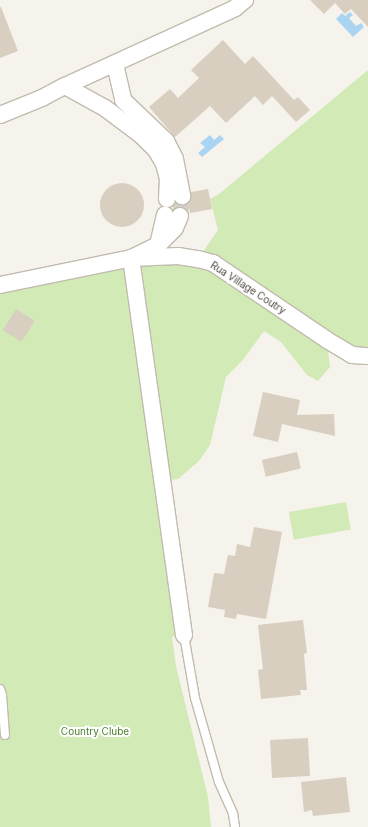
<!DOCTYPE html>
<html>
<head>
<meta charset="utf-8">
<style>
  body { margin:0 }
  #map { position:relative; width:368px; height:827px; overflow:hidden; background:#f6f3ec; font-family:Inter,sans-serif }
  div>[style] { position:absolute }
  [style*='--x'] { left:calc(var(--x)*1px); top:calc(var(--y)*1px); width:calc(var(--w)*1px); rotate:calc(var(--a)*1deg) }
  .green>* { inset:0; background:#d2eab5; transform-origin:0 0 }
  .water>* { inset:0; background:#a9d4f2 }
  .building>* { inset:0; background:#d8cfc1; transform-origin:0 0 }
  .round { border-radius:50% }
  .minor-tunnel>* { height:16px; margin-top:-8px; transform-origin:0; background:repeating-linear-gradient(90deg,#d4d0c8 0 16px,transparent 0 24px) }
  .roads { filter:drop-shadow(1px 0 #c2bbae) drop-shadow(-1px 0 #c2bbae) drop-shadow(0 1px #c2bbae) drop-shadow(0 -1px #c2bbae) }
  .service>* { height:8px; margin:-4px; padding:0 4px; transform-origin:4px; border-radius:4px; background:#fff }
  .minor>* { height:16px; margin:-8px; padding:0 8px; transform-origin:8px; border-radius:8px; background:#fff }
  span { translate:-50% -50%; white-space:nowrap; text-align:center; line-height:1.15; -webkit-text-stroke:4px #fff; paint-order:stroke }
  .street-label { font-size:10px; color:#4b4439 }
  .park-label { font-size:10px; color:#4a7f2a }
</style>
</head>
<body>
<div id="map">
  <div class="green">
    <div style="clip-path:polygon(368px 70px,368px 356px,327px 341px,330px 367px,318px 381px,307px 375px,281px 342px,264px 331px,242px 361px,226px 377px,210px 445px,199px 461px,178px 479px,163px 481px,184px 635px,172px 637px,176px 666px,208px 797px,211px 827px,0 827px,0 285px,78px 268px,198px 259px,218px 230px,210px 199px,219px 194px)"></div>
    <div style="left:346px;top:502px;width:28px;height:58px;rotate:80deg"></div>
  </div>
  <div class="water">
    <div style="clip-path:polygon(350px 12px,353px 15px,349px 18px,356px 26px,361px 23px,364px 27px,353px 37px,336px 19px,342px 13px,345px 16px)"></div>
    <div style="clip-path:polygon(210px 135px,214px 140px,220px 135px,224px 139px,202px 157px,198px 153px,205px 147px,200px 143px)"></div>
  </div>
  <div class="building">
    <div style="clip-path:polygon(310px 0,368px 0,368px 27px,351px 9px,345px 14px,335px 3px,324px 14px)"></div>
    <div style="clip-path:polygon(0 7px,1px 7px,18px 51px,0 58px)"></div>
    <div style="clip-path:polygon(223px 40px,245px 64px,253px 56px,294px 100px,298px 97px,310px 110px,296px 122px,272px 96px,263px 105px,255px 96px,226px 123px,210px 106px,175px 137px,149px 107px,170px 89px,178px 98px,199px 78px,191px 70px)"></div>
    <div class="round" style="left:100px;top:183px;width:44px;height:44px"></div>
    <div style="clip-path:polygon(208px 189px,212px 209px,190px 213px,188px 203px,191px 199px,191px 192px)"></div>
    <div style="left:16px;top:309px;width:22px;height:25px;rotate:32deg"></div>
    <div style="clip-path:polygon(263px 392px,300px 400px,297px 415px,334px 414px,335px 436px,282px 424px,278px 442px,253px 436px)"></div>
    <div style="left:297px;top:452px;width:17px;height:36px;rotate:77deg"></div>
    <div style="clip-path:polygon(254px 527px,282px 532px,266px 619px,237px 614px,236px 619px,224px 617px,225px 610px,208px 607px,214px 573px,224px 574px,228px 555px,235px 556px,237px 544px,250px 547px)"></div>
    <div style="clip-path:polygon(303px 620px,307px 653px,304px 654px,307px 690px,300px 690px,301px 695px,261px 699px,258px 670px,263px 669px,258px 625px)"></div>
    <div style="left:308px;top:738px;width:38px;height:38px;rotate:87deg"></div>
    <div style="clip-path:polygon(346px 777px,350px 812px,313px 816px,312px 810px,304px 812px,301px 782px)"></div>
  </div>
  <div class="minor-tunnel">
    <div style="--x:180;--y:216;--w:20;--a:-84"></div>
  </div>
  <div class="roads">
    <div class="service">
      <div style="--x:184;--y:635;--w:64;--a:80.1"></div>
      <div style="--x:195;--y:698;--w:87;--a:74.1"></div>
      <div style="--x:219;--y:782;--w:35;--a:66"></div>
      <div style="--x:233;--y:814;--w:13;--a:81"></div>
      <div style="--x:0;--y:689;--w:6;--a:72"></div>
      <div style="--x:2;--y:695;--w:40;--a:85.7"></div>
    </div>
    <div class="minor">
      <div style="--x:115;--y:64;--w:37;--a:77"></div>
      <div style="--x:123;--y:100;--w:59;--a:43.6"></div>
      <div style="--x:166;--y:141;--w:20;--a:63"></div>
      <div style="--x:175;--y:159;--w:38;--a:79"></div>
      <div style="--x:65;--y:86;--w:46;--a:28.8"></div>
      <div style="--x:105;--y:108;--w:45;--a:36.9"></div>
      <div style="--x:141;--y:135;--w:21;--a:45"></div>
      <div style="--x:156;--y:150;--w:16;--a:60"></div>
      <div style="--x:164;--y:164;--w:16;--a:75"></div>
      <div style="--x:168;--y:179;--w:20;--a:93"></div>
      <div style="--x:0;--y:115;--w:45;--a:-22"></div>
      <div style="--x:42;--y:98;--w:26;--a:-28"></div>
      <div style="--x:65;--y:86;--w:187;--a:-24.6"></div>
      <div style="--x:235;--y:8;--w:13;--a:-39"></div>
      <div style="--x:180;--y:216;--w:13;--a:113"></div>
      <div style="--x:175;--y:228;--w:24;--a:135"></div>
      <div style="--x:158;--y:245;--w:30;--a:154"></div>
      <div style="--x:131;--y:258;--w:381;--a:82"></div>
      <div style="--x:158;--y:245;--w:31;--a:-77"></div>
      <div style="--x:0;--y:285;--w:134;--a:-11.6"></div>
      <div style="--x:131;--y:258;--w:47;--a:-2.4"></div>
      <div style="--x:178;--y:256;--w:20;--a:9"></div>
      <div style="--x:198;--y:259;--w:16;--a:15"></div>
      <div style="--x:213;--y:263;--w:138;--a:34"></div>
      <div style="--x:327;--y:340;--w:29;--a:31"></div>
      <div style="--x:352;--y:355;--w:16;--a:4"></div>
    </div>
  </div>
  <div class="street-label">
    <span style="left:248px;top:288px;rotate:33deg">Rua Village Coutry</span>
  </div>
  <div class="park-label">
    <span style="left:95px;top:732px">Country Clube</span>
  </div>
</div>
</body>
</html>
